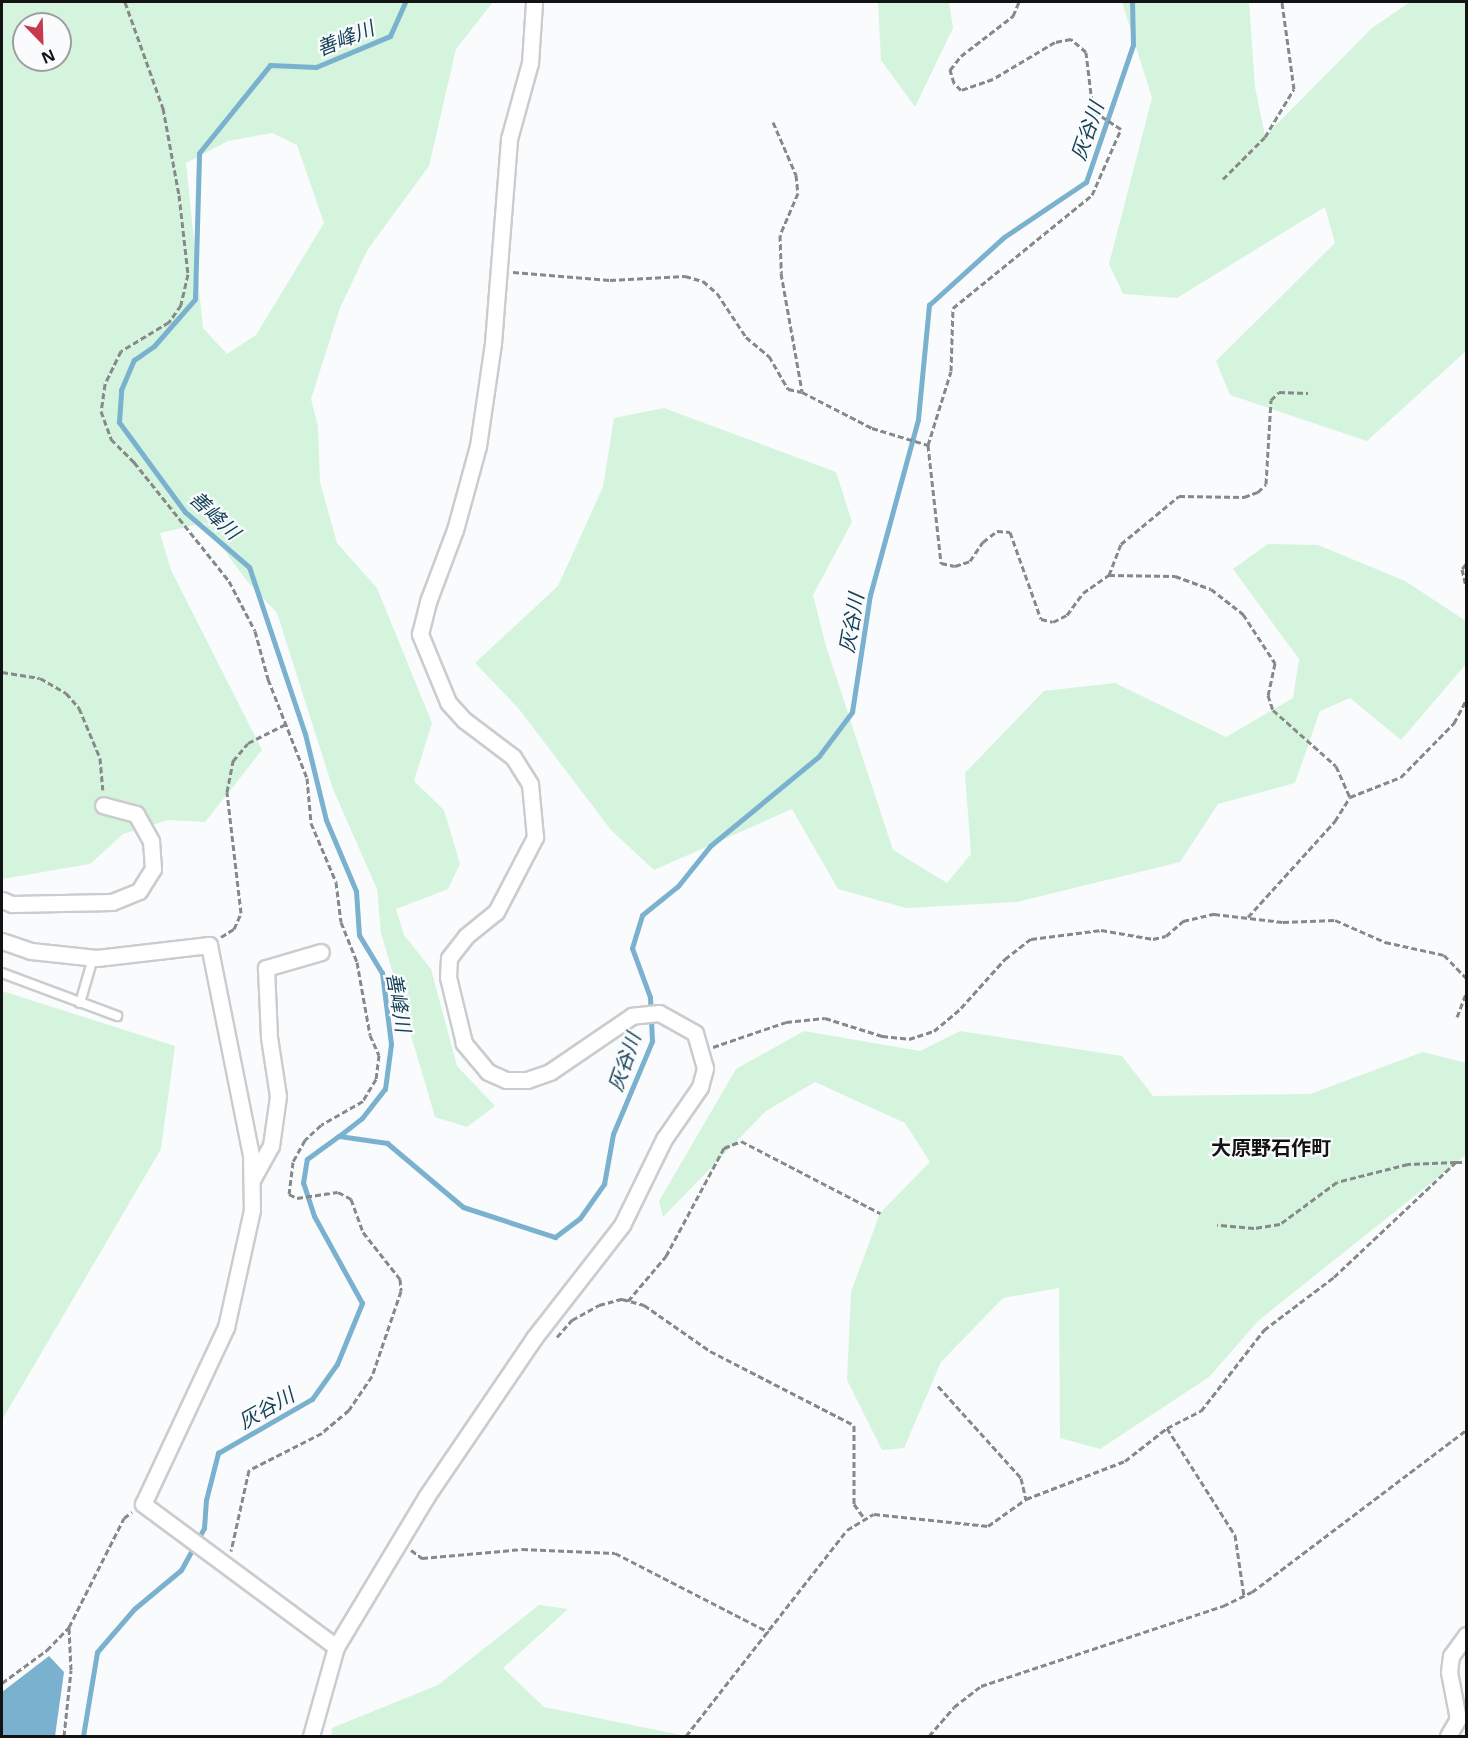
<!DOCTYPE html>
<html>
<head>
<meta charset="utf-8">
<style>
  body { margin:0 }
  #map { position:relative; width:1468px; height:1738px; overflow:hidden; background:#fafbfd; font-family:"Noto Sans","Noto Sans JP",sans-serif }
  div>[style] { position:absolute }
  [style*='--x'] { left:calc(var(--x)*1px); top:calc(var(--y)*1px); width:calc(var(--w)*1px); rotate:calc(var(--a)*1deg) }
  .green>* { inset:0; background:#d4f4dd }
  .water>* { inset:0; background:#7ab1ce }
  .stream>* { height:5px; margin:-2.5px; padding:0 2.5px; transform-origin:2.5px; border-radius:2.5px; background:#7ab1ce }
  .path>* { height:3px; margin-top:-1.5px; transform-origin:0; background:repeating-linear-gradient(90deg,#878889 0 6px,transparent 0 9px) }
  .roads { filter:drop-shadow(2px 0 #cbccce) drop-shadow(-2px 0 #cbccce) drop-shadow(0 2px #cbccce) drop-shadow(0 -2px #cbccce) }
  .lane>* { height:8px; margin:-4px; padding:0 4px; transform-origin:4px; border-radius:4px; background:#fff }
  .street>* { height:15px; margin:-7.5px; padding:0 7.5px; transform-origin:7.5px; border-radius:7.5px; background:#fff }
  span { translate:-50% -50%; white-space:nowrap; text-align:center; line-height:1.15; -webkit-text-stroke:4.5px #fafbfd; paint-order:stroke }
  .water-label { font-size:20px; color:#113f54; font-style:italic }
  .neighbourhood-label { font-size:20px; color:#131314; font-weight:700 }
  .frame { position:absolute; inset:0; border:3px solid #131314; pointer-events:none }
  .north { position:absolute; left:12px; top:12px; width:60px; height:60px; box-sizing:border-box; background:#fafbfd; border:2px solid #9e9ea0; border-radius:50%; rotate:157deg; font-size:16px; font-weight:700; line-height:24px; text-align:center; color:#131314 }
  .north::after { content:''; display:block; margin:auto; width:21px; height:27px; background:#c8384e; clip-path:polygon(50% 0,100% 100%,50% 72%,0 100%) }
</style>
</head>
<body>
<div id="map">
  <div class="green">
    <div style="clip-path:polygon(evenodd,2px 2px,493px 2px,456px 49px,429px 166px,368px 249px,340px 308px,311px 399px,318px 426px,320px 482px,337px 543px,377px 588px,432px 723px,414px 781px,444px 810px,460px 864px,448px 889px,396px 909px,404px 935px,431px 969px,457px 1066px,495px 1106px,467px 1127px,435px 1117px,381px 933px,377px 889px,333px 789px,277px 613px,247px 581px,204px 523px,160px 533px,171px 570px,262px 750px,205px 822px,168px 820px,123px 834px,90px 864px,2px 879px,2px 2px,24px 24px,60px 24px,60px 60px,24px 60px,24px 24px,2px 2px,272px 133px,297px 145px,324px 223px,256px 335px,227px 354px,203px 328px,186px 163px,228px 141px,272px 133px)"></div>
    <div style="clip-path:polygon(878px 2px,949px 2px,953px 28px,915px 107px,881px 60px)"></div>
    <div style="clip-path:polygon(1122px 2px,1249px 2px,1255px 87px,1265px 136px,1372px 28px,1410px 2px,1466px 2px,1466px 351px,1367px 441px,1230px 395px,1216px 361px,1335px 243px,1325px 207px,1177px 298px,1123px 294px,1109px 264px,1152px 98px)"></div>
    <div style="clip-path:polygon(664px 408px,836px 472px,852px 522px,813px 595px,826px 646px,893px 850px,947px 883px,971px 854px,965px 773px,1044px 691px,1115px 683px,1226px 737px,1293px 698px,1299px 659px,1233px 569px,1268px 544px,1318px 545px,1405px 581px,1466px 621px,1466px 664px,1401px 740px,1350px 698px,1320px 711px,1295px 783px,1218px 804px,1180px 862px,1017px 902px,906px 908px,838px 889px,792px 809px,654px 870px,611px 830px,519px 709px,475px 663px,558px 586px,603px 487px,614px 418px)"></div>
    <div style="clip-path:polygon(2px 991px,175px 1046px,161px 1149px,2px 1420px)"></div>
    <div style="clip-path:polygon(804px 1031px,920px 1051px,960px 1031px,1122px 1056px,1153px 1096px,1310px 1094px,1423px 1052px,1466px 1063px,1466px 1155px,1259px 1320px,1209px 1377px,1100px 1449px,1060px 1438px,1059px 1288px,1003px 1298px,941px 1362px,904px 1448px,882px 1450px,847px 1380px,851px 1292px,880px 1213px,930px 1162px,905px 1123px,815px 1082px,766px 1111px,663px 1217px,659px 1201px,736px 1069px)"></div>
    <div style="clip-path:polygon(539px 1605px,568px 1609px,503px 1668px,544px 1707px,686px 1736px,331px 1736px,332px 1728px,438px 1685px)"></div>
  </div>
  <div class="water">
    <div style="clip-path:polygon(49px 1656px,64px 1672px,55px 1736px,2px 1736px,2px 1692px)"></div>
  </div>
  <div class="stream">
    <div style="--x:339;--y:1136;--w:29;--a:-38"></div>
    <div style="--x:362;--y:1118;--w:37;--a:-52"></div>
    <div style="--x:385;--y:1089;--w:45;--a:-82.4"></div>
    <div style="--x:391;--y:1044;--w:72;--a:-97.2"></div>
    <div style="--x:382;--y:973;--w:44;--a:-121.2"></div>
    <div style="--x:359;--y:935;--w:44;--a:-93.9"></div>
    <div style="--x:356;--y:891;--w:77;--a:-112.9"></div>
    <div style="--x:326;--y:820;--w:89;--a:-103.7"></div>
    <div style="--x:305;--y:734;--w:176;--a:-108.5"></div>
    <div style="--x:249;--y:567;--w:84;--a:-139.3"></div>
    <div style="--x:185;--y:512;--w:112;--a:-126.3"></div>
    <div style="--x:119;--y:422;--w:32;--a:-86"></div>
    <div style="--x:121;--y:390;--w:33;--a:-67"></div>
    <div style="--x:134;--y:360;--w:24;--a:-35"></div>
    <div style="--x:154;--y:346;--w:62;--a:-48.9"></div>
    <div style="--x:195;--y:299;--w:146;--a:-88.4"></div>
    <div style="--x:199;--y:153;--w:113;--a:-51.1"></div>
    <div style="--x:270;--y:65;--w:46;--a:2.5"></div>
    <div style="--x:316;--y:67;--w:80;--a:-22.7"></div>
    <div style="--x:390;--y:36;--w:37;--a:-66"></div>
    <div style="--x:83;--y:1736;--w:85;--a:-80.5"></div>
    <div style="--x:97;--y:1652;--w:57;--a:-49.3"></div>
    <div style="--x:134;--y:1609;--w:61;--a:-39.7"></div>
    <div style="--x:181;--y:1570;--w:48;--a:-61.3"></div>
    <div style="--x:204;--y:1528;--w:28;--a:-86"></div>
    <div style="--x:206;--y:1500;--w:49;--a:-75.7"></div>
    <div style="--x:218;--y:1453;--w:108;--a:-29.9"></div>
    <div style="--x:312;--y:1399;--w:43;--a:-54.5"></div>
    <div style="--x:337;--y:1364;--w:66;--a:-67.7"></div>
    <div style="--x:362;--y:1303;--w:99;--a:-118.9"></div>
    <div style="--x:314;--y:1216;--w:35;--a:-108"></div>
    <div style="--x:303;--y:1183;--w:24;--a:-81"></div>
    <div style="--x:307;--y:1159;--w:39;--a:-36"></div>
    <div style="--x:339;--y:1136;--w:49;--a:8.3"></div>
    <div style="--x:387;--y:1143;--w:99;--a:40.1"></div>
    <div style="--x:463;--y:1207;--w:97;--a:18.1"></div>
    <div style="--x:555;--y:1237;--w:31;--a:-37"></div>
    <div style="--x:580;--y:1218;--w:42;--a:-54.8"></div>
    <div style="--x:604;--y:1184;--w:51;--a:-79.8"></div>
    <div style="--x:613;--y:1134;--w:101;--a:-67.2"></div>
    <div style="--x:652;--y:1041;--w:44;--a:-92.6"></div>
    <div style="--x:650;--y:997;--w:52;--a:-110.2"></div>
    <div style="--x:632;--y:948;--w:34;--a:-73"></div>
    <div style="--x:642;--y:915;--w:46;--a:-38.9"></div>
    <div style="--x:678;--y:886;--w:51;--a:-51.3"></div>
    <div style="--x:710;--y:846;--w:141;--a:-39.5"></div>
    <div style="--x:819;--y:756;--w:55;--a:-53.1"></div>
    <div style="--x:852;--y:712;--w:118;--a:-81.3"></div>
    <div style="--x:870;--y:595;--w:182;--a:-74.7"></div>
    <div style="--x:918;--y:419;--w:115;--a:-84.5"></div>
    <div style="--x:929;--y:305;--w:101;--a:-42.2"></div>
    <div style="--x:1004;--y:237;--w:99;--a:-33.9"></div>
    <div style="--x:1086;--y:182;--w:145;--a:-71.1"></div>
    <div style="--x:1133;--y:45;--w:43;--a:-91.3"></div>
  </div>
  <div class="path">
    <div style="--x:125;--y:2;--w:113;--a:70.3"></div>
    <div style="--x:163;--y:108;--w:88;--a:79.6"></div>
    <div style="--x:179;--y:195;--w:80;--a:83.5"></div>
    <div style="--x:188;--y:274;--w:32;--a:103"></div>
    <div style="--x:181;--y:305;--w:21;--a:125"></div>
    <div style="--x:169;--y:322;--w:56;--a:148.9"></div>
    <div style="--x:121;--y:351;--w:37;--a:116"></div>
    <div style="--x:105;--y:384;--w:27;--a:98"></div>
    <div style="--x:101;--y:411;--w:30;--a:70"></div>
    <div style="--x:111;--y:439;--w:33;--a:45"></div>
    <div style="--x:134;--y:462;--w:152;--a:51.4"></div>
    <div style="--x:229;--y:581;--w:56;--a:62.5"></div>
    <div style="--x:255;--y:631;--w:50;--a:74.8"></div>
    <div style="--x:268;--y:679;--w:106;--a:68.5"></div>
    <div style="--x:307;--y:778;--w:45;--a:84.9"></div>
    <div style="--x:311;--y:823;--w:64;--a:67"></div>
    <div style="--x:336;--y:882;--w:40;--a:82.9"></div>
    <div style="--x:341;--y:922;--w:43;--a:68.2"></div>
    <div style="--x:357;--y:962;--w:74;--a:79.9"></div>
    <div style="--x:370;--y:1035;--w:22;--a:66"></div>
    <div style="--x:379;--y:1055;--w:24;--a:97"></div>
    <div style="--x:376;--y:1079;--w:26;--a:121"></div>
    <div style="--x:363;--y:1101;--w:48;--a:150.3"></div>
    <div style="--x:321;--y:1125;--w:22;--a:137"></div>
    <div style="--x:305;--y:1140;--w:25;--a:119"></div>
    <div style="--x:293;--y:1162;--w:32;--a:97"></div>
    <div style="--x:289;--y:1194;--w:9;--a:27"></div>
    <div style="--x:297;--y:1198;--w:41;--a:-8.3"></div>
    <div style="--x:338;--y:1192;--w:15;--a:28"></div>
    <div style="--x:351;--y:1199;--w:35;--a:70"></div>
    <div style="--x:363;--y:1232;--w:60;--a:51.8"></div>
    <div style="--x:400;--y:1279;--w:12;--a:85"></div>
    <div style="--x:401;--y:1291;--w:90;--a:108.8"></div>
    <div style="--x:372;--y:1376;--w:41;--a:124.1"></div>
    <div style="--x:349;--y:1410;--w:35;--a:140"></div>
    <div style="--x:322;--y:1433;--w:82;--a:153.1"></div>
    <div style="--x:249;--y:1470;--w:83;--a:102.5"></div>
    <div style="--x:773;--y:122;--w:58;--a:66.5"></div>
    <div style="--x:796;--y:175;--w:18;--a:84"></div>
    <div style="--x:798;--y:193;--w:46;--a:113.2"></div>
    <div style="--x:780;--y:235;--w:38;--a:88"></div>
    <div style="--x:781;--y:273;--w:120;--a:79.9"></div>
    <div style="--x:1223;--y:179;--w:59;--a:-45"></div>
    <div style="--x:1265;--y:137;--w:56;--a:-58.9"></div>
    <div style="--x:1294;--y:89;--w:88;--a:-97.9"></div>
    <div style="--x:513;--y:272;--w:97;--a:4.7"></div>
    <div style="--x:610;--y:280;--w:75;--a:-3.1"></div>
    <div style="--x:685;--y:276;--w:19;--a:16"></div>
    <div style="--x:703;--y:281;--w:18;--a:41"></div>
    <div style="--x:717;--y:293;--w:53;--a:56.6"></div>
    <div style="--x:746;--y:337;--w:30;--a:40"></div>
    <div style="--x:769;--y:356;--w:38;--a:60"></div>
    <div style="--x:788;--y:389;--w:14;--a:12"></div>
    <div style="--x:802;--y:392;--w:79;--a:27.2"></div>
    <div style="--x:872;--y:428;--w:59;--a:16.9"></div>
    <div style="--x:928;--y:445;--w:119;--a:83.7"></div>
    <div style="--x:941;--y:563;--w:14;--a:12"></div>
    <div style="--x:955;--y:566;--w:16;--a:-18"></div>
    <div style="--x:970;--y:561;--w:23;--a:-56"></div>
    <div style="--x:983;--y:542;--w:18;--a:-38"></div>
    <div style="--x:997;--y:531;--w:13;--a:4"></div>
    <div style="--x:1010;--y:532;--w:92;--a:70.4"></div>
    <div style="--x:1041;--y:619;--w:12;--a:14"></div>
    <div style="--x:1053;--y:622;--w:16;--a:-27"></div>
    <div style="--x:1067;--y:615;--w:27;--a:-54"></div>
    <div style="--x:1083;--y:593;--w:32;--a:-35"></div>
    <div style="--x:1109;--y:575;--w:66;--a:0.9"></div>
    <div style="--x:1175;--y:576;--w:38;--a:20"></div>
    <div style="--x:1211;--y:589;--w:41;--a:38"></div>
    <div style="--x:1243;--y:614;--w:59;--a:56.9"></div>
    <div style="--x:1275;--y:663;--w:33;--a:102"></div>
    <div style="--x:1268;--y:695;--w:16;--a:72"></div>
    <div style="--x:1273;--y:710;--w:84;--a:41.6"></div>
    <div style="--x:1336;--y:766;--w:34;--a:66"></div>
    <div style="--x:928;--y:445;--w:77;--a:-72.7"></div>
    <div style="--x:951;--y:371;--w:63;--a:-88.2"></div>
    <div style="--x:953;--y:308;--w:179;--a:-39.1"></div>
    <div style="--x:1092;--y:195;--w:72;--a:-66.3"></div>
    <div style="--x:1121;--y:129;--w:33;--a:-147"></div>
    <div style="--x:1093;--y:111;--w:59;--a:-96.8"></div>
    <div style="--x:1086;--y:52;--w:20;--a:-139"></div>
    <div style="--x:1071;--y:39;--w:16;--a:169"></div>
    <div style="--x:1055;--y:42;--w:72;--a:149.2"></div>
    <div style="--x:993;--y:79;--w:34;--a:161"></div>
    <div style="--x:961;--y:90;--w:10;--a:-135"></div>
    <div style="--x:954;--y:83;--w:14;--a:-107"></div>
    <div style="--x:950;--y:70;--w:18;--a:-52"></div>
    <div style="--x:961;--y:56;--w:66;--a:-37.6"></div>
    <div style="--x:1013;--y:16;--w:15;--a:-67"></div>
    <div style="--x:1466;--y:564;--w:6;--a:129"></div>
    <div style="--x:1462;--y:569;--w:18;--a:77"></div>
    <div style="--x:1109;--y:575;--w:33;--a:-69"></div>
    <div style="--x:1121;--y:544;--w:75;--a:-39.6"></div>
    <div style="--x:1179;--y:496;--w:65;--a:0.9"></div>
    <div style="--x:1244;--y:497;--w:15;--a:-20"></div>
    <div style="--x:1258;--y:492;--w:11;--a:-45"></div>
    <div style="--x:1266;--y:484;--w:84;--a:-86.6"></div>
    <div style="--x:1271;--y:400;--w:11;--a:-45"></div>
    <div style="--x:1279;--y:392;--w:29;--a:2"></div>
    <div style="--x:2;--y:672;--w:38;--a:9"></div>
    <div style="--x:40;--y:678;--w:30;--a:30"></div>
    <div style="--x:66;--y:693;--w:20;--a:49"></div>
    <div style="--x:79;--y:708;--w:54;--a:67.2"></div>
    <div style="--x:100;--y:758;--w:32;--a:85"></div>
    <div style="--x:1248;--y:917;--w:130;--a:-47.8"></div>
    <div style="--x:1335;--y:821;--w:28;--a:-58"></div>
    <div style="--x:1350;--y:797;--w:55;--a:-21.4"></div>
    <div style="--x:1401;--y:777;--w:76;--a:-45.5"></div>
    <div style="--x:1454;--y:723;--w:26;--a:-62"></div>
    <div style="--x:221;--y:937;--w:15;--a:-32"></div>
    <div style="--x:234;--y:929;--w:17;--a:-66"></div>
    <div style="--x:241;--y:913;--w:122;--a:-96.6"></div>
    <div style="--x:227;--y:792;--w:32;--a:-79"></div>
    <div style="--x:233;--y:761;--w:23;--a:-50"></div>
    <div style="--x:248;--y:743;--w:45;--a:-26.6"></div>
    <div style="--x:1457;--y:1017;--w:25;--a:-69"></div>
    <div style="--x:713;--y:1047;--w:77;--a:-18.9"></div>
    <div style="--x:786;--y:1022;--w:39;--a:-6"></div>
    <div style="--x:825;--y:1018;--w:60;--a:17.5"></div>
    <div style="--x:882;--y:1036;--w:27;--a:6"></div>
    <div style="--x:909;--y:1039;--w:26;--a:-18"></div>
    <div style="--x:934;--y:1031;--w:35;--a:-40"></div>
    <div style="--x:961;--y:1008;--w:66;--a:-48.1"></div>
    <div style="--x:1005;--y:959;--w:33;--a:-38"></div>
    <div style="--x:1031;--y:939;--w:71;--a:-7.3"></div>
    <div style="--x:1101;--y:930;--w:53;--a:9.8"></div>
    <div style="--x:1153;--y:939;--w:13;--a:-13"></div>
    <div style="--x:1166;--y:936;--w:23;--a:-41"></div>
    <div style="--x:1183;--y:921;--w:32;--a:-13"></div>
    <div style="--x:1214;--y:914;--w:69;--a:6.6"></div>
    <div style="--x:1283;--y:922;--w:52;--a:-2.2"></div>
    <div style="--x:1335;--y:920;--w:55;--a:23.7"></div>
    <div style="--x:1385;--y:942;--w:60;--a:12.4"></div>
    <div style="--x:1444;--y:955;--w:32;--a:46"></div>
    <div style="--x:1456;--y:1162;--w:10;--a:0"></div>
    <div style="--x:628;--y:1301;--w:59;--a:-49.8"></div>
    <div style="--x:666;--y:1256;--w:123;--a:-61.8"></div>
    <div style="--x:724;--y:1148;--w:18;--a:-22"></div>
    <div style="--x:741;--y:1141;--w:157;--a:27.4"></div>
    <div style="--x:557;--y:1337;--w:23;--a:-49"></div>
    <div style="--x:572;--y:1320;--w:31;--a:-29"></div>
    <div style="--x:599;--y:1305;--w:24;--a:-15"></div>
    <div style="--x:622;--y:1299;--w:23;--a:15"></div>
    <div style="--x:644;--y:1305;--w:80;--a:34.9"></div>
    <div style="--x:710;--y:1351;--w:162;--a:27.2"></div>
    <div style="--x:854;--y:1425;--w:79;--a:90"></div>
    <div style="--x:854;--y:1504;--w:17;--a:54"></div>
    <div style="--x:938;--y:1386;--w:124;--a:47.9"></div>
    <div style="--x:1021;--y:1478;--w:22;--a:77"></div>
    <div style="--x:1167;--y:1428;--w:127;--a:57.6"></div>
    <div style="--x:1235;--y:1535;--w:62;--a:81.6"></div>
    <div style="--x:411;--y:1550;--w:14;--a:36"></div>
    <div style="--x:422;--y:1558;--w:100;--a:-5.1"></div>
    <div style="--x:522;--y:1549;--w:93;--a:2.5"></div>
    <div style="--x:615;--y:1553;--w:173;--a:27.2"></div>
    <div style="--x:2;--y:1683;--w:56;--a:-36.3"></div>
    <div style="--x:47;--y:1650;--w:32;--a:-46"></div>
    <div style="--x:64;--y:1736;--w:66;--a:-83.9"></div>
    <div style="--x:71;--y:1670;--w:43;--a:-92.7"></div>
    <div style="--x:69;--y:1627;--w:122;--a:-63.2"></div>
    <div style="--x:124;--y:1518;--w:10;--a:-37"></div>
    <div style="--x:686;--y:1736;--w:261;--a:-52"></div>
    <div style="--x:847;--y:1530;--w:31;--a:-31"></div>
    <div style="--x:874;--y:1514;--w:115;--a:6"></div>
    <div style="--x:988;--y:1526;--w:47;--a:-35.4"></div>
    <div style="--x:1026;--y:1499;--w:106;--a:-21"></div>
    <div style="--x:1125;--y:1461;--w:53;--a:-38.2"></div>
    <div style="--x:1167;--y:1428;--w:38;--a:-27"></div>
    <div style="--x:1201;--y:1411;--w:103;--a:-52.1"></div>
    <div style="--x:1264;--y:1330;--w:88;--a:-37.1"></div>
    <div style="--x:1334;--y:1277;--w:168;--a:-43.3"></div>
    <div style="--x:1456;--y:1162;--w:48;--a:177.6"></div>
    <div style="--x:1408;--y:1164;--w:73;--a:165.8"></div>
    <div style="--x:1337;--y:1182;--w:71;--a:143.6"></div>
    <div style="--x:1280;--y:1224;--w:26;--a:171"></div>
    <div style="--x:1254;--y:1228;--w:37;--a:-175"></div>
    <div style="--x:929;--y:1736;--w:38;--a:-49"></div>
    <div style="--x:954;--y:1707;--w:34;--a:-38"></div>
    <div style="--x:981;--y:1686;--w:255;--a:-18.3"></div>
    <div style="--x:1223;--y:1606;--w:32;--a:-26"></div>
    <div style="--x:1252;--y:1592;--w:268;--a:-37.1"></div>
  </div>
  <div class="roads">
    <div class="lane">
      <div style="--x:2;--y:973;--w:123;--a:20.5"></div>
      <div style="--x:80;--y:1003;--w:47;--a:-73.9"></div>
    </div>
    <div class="street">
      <div style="--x:2;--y:900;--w:11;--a:22"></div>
      <div style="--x:12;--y:904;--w:100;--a:-1.1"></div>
      <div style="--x:112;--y:902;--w:29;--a:-22"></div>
      <div style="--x:139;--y:891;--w:26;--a:-58"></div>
      <div style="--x:153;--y:869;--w:28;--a:-94"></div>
      <div style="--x:151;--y:841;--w:31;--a:-119"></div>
      <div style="--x:136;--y:814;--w:34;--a:-165"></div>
      <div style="--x:2;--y:941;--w:31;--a:19"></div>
      <div style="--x:31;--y:951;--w:66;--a:6.1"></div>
      <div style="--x:97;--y:958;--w:113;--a:-6.6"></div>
      <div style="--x:209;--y:945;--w:214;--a:78.7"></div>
      <div style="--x:251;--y:1155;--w:55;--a:89"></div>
      <div style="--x:252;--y:1210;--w:120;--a:102.5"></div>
      <div style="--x:226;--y:1327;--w:195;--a:115.1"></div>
      <div style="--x:143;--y:1504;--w:240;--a:36.5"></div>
      <div style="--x:253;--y:1178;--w:37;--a:-61"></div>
      <div style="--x:271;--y:1146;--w:50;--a:-82"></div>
      <div style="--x:278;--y:1096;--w:60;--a:-98.7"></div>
      <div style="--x:269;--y:1037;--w:69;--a:-92.5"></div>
      <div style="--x:266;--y:968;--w:57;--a:-16.2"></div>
      <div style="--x:311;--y:1736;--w:92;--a:-74.3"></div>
      <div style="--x:336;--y:1647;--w:175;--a:-59"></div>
      <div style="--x:426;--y:1497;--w:192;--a:-55.8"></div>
      <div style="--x:534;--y:1338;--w:143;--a:-52.1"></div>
      <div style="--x:622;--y:1225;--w:96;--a:-64"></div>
      <div style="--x:664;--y:1139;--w:63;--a:-55.3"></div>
      <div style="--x:700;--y:1087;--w:20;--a:-75"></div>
      <div style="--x:705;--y:1068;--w:36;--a:-106"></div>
      <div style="--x:695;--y:1033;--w:41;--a:-150.9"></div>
      <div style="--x:659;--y:1013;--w:27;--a:174"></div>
      <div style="--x:632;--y:1016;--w:99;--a:145.7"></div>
      <div style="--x:550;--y:1072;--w:24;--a:161"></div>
      <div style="--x:527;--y:1080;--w:21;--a:180"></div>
      <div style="--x:506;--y:1080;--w:20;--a:-156"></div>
      <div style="--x:488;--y:1072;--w:38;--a:-130"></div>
      <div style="--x:464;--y:1043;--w:68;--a:-103.6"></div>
      <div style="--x:448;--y:977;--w:19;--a:-87"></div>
      <div style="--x:449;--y:958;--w:28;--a:-52"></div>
      <div style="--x:466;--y:936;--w:38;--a:-39"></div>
      <div style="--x:496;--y:912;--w:85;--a:-62.5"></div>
      <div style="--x:535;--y:837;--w:53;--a:-95.4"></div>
      <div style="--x:530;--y:784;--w:32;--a:-122"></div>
      <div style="--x:513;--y:757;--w:61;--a:-142.9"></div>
      <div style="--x:464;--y:720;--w:24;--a:-132"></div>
      <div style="--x:448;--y:702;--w:74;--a:-112.4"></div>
      <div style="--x:420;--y:634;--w:36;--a:-76"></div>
      <div style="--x:429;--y:599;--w:74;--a:-69.4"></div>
      <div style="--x:455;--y:530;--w:87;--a:-74.7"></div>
      <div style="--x:478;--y:446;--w:104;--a:-81.7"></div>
      <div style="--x:493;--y:343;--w:205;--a:-85.5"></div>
      <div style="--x:509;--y:139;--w:79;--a:-74.6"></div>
      <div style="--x:530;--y:63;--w:61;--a:-86.2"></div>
      <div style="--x:1448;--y:1736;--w:20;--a:-60"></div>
      <div style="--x:1458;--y:1719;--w:48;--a:-100.8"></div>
      <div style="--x:1449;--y:1672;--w:16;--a:-83"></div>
      <div style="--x:1451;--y:1656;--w:26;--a:-54"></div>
    </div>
  </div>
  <div class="water-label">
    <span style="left:345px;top:38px;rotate:-22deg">善峰川</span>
    <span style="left:1087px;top:131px;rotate:-71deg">灰谷川</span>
    <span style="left:215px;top:515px;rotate:43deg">善峰川</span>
    <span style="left:851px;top:623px;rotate:-80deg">灰谷川</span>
    <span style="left:399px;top:1002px;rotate:80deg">善峰川</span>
    <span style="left:624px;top:1062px;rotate:-71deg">灰谷川</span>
    <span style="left:266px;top:1408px;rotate:-30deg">灰谷川</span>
  </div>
  <div class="neighbourhood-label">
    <span style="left:1271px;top:1147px">大原野石作町</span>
  </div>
  <div class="frame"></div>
  <div class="north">N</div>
</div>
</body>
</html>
